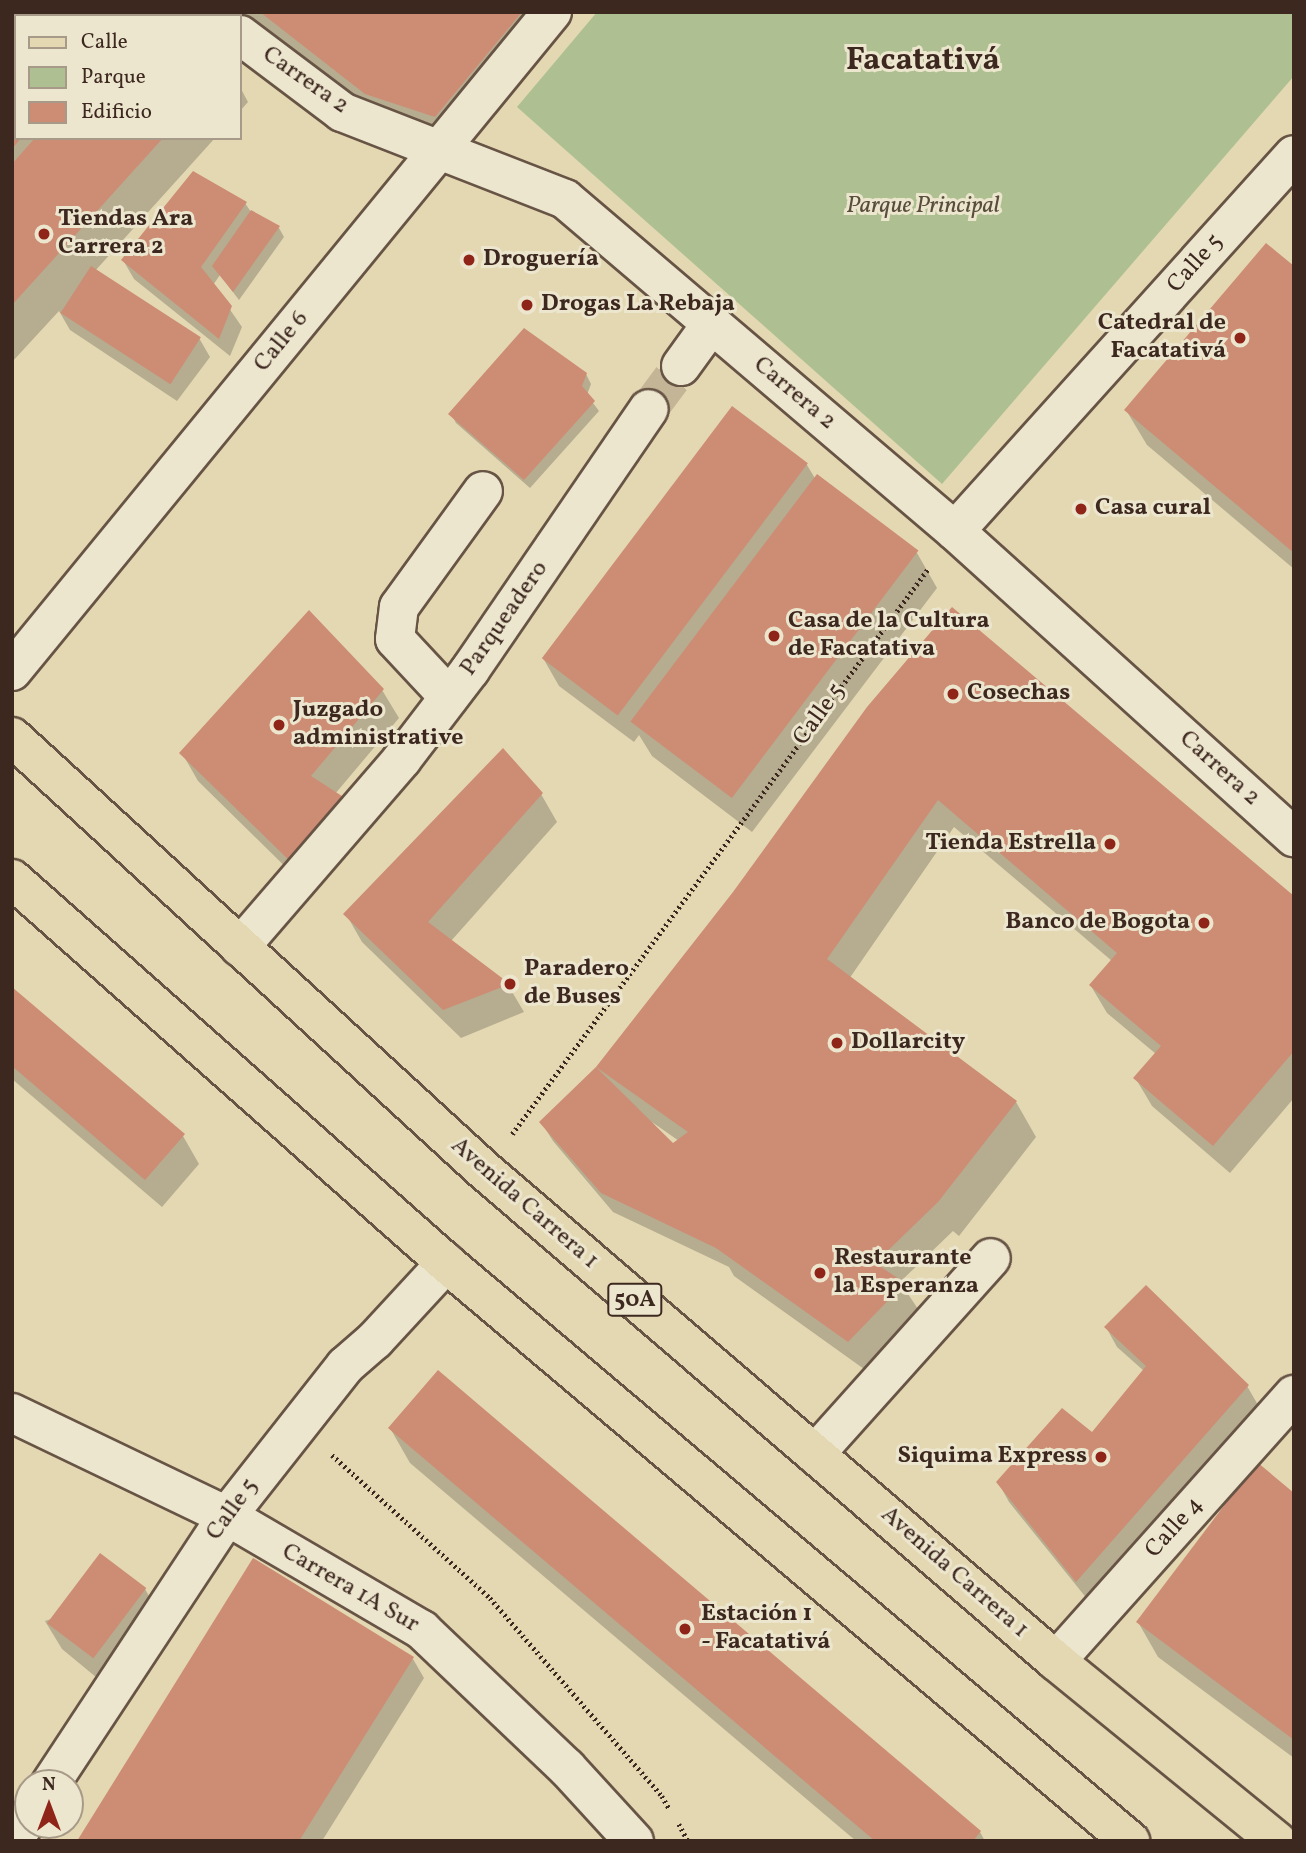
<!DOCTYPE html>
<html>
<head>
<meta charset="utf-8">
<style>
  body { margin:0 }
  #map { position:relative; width:1306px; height:1853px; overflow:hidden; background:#e4d8b3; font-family:Vollkorn,serif }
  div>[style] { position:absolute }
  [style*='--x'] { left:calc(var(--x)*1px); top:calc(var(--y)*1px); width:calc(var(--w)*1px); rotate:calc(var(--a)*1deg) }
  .green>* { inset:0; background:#aec091 }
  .shadow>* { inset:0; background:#0003 }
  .building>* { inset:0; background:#cd8c74; transform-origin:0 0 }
  .minor-tunnel>* { height:38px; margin-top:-19px; transform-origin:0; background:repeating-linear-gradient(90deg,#c3b596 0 38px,transparent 0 57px) }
  .path>* { height:4.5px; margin-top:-2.25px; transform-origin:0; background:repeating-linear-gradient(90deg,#3d2820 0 2px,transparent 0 5.5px) }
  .roads { filter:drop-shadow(2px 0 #675445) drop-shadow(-2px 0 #675445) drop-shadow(0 2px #675445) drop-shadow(0 -2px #675445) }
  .minor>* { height:38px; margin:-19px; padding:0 19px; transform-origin:19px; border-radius:19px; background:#ede6ce }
  .major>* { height:38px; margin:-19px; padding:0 19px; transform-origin:19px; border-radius:19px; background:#e4d8b3 }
  .dots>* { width:19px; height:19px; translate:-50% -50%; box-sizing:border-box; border:4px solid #ede6ce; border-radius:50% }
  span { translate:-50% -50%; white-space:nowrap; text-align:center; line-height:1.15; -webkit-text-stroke:6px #ede6ce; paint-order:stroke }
  .shield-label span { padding:2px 5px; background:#ede6ce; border:2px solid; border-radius:5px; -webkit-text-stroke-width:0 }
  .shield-label { font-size:23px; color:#3d2820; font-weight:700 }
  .street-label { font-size:24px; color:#3d2820 }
  .park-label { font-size:24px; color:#594e3c; font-style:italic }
  .poi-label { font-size:24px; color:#3d2820; font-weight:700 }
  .left { translate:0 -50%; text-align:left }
  .right { translate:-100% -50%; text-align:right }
  .district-label { font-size:32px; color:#3d2820; font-weight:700 }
  .frame { position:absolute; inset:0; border:14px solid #3d2820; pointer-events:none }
  .legend { position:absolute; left:14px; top:14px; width:228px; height:126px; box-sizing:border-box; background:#ede6ce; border:2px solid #a79a88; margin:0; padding:9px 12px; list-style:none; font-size:21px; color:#3d2820 }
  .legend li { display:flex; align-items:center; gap:14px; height:35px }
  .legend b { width:35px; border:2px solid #a79a88 }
  .north { position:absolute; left:14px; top:1769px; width:70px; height:70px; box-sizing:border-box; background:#ede6ce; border:2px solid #a79a88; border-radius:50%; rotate:0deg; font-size:19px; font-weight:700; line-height:28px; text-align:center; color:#3d2820 }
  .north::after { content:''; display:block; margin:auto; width:24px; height:32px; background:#8f2418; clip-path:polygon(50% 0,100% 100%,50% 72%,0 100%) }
</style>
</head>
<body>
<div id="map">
  <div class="green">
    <div style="clip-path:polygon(597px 12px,1294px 12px,1294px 76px,942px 484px,517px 107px)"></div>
  </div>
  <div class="shadow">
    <div style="clip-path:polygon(12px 12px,126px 12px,128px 16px,16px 16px,16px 138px,215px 138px,95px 271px,199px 338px,210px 357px,177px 401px,70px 330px,59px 311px,12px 362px)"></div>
    <div style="clip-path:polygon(147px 12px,151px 12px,156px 16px,144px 16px)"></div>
    <div style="clip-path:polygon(237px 12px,561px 12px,455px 151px,387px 129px)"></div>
    <div style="clip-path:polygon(240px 87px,248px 102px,240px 111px)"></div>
    <div style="clip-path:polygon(245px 203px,251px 212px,279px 228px,284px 237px,239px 300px,220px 275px,213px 285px,242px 327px,230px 356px,134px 279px,123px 260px)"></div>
    <div style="clip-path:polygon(1294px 268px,1294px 569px,1147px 445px,1126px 410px)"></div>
    <div style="clip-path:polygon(586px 374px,591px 384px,587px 395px,599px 411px,530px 488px,456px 423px,451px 414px)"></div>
    <div style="clip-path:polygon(732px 409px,807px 465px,816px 480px,818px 477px,917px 553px,937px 588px,752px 832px,652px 756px,639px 735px,634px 742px,559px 686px,543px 658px)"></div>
    <div style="clip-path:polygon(382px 690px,399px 718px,335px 794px,363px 829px,313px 894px,198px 781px,182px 753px)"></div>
    <div style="clip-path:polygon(evenodd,868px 708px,1294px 898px,1294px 1098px,1230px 1173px,1152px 1106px,1136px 1079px,1156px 1054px,1107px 1013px,1091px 986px,1112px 961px,954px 827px,849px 979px,1016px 1102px,1036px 1137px,959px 1236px,953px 1231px,900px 1282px,920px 1312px,864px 1369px,734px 1276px,729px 1267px,613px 1212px,553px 1141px,541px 1122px,598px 1067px,734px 893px,868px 708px,652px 1122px,679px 1141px,672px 1145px,652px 1122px)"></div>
    <div style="clip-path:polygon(541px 794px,557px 822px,451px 941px,508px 985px,524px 1012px,461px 1038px,362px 942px,346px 914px)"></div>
    <div style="clip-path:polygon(12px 989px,183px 1136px,199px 1164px,162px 1207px,12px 1079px)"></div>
    <div style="clip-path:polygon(1106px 1327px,1247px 1386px,1258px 1405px,1088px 1600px,1009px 1502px,998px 1482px,1092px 1434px,1144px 1371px,1117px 1347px)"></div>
    <div style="clip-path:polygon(390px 1428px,980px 1832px,985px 1841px,856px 1841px,410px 1463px)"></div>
    <div style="clip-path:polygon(1294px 1495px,1294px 1758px,1158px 1657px,1138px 1622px)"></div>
    <div style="clip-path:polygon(145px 1589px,161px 1617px,108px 1687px,62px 1649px,45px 1621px)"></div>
    <div style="clip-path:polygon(413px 1659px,424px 1678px,322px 1841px,79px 1841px)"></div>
  </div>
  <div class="building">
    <div style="clip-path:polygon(12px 12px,126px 12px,123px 16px,16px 16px,16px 138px,21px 138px,12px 149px)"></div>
    <div style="clip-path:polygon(260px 12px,522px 12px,435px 117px,365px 94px)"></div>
    <div style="clip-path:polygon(35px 138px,163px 138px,12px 305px,12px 164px)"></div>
    <div style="clip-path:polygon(193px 171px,247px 202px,201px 267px,232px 306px,219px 339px,121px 260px)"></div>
    <div style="clip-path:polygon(251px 210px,280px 226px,233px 292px,212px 266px)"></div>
    <div style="clip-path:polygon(1266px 243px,1294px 266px,1294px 553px,1124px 410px)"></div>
    <div style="left:91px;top:266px;width:131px;height:56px;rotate:33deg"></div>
    <div style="clip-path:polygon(524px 328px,587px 373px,582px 386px,595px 401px,524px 480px,448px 414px)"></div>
    <div style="left:732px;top:406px;width:95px;height:316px;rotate:37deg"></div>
    <div style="left:817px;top:474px;width:127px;height:310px;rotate:37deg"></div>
    <div style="clip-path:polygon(952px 607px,1294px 896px,1294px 1051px,1213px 1146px,1133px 1078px,1161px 1046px,1089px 985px,1117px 953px,938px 800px,827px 959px,1017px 1101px,938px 1202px,875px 1263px,905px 1283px,848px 1342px,716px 1248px,601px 1193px,539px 1122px,596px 1067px,673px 1143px,688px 1132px,596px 1067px,733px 892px,867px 707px)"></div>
    <div style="clip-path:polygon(309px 610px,384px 689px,311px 776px,348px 800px,296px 867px,179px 753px)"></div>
    <div style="clip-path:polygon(503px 748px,543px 793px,428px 922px,510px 984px,443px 1010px,343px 914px)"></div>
    <div style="clip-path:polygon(12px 987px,185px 1134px,145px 1180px,12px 1066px)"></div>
    <div style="clip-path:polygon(1146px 1285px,1249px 1385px,1076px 1582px,996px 1482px,1062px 1408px,1092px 1432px,1146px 1366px,1104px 1327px)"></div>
    <div style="clip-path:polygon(438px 1370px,981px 1831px,973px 1841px,875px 1841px,388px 1428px)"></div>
    <div style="clip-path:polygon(1257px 1462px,1294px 1493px,1294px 1740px,1136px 1622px)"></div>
    <div style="left:100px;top:1553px;width:58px;height:88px;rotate:37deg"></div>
    <div style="clip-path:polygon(253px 1558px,414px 1657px,299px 1841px,77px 1841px)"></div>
  </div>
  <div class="minor-tunnel">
    <div style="--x:649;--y:409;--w:54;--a:-53.3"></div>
  </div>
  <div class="path">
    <div style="--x:512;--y:1134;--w:702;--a:-53.64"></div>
    <div style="--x:332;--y:1455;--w:213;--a:42.1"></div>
    <div style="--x:490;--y:1598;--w:262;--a:49"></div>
    <div style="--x:662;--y:1796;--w:14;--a:60"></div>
    <div style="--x:679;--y:1824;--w:19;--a:62"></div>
  </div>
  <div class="roads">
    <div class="minor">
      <div style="--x:210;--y:12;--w:6;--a:39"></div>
      <div style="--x:240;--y:35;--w:128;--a:37"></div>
      <div style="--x:342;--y:112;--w:239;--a:21.3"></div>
      <div style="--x:565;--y:199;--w:512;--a:40.41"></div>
      <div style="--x:955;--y:531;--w:457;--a:42.1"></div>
      <div style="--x:681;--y:366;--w:53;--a:-54.2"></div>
      <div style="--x:955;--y:531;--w:506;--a:-47.96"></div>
      <div style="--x:12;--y:671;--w:852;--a:-50.67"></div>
      <div style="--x:449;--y:697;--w:79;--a:-133"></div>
      <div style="--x:395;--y:639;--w:32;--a:-83"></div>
      <div style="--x:399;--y:607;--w:143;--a:-54.1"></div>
      <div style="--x:240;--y:947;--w:248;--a:-49.2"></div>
      <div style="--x:402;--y:759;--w:112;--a:-52.6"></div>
      <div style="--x:470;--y:670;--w:316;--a:-55.6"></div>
      <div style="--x:12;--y:1413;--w:238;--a:25.6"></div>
      <div style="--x:227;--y:1516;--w:226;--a:30.3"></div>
      <div style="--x:422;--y:1630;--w:200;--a:43.6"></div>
      <div style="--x:567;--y:1768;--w:99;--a:47.5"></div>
      <div style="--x:815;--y:1454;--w:263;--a:-48.1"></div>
      <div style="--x:1056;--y:1661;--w:357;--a:-48.2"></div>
      <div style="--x:51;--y:1783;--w:320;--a:-56.6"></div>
      <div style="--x:227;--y:1516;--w:191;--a:-51.8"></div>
      <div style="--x:345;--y:1366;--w:40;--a:-41"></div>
      <div style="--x:375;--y:1340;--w:105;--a:-47.3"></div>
      <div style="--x:13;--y:1841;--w:27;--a:-57"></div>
    </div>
    <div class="major">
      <div style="--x:12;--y:737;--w:642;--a:42.54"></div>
      <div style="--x:485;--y:1171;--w:752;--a:40.63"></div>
      <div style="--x:1056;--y:1661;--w:285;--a:39.2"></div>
      <div style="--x:12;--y:879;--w:579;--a:41.5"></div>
      <div style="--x:446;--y:1263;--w:896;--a:40.2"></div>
    </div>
  </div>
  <div class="dots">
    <div style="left:44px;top:234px;background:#8f2418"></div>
    <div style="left:469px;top:260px;background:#8f2418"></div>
    <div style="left:527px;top:305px;background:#8f2418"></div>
    <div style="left:1240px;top:338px;background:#8f2418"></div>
    <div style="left:1081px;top:509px;background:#8f2418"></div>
    <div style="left:774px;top:636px;background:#8f2418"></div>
    <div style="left:953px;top:694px;background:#8f2418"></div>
    <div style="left:279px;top:725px;background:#8f2418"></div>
    <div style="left:1110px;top:844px;background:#8f2418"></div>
    <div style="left:1204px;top:923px;background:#8f2418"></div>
    <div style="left:510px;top:984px;background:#8f2418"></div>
    <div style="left:837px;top:1043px;background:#8f2418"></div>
    <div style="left:820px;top:1273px;background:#8f2418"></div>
    <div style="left:1101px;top:1457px;background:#8f2418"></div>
    <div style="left:685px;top:1629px;background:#8f2418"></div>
  </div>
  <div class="shield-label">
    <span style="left:635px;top:1300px">50A</span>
  </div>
  <div class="street-label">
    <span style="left:305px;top:81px;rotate:35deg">Carrera 2</span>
    <span style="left:1196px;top:264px;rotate:-48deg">Calle 5</span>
    <span style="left:282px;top:342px;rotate:-51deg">Calle 6</span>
    <span style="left:794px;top:394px;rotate:40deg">Carrera 2</span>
    <span style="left:505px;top:619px;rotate:-55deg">Parqueadero</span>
    <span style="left:820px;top:715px;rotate:-54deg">Calle 5</span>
    <span style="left:1219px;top:769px;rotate:42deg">Carrera 2</span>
    <span style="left:524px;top:1204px;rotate:41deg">Avenida Carrera 1</span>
    <span style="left:233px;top:1510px;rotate:-54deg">Calle 5</span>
    <span style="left:1175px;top:1528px;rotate:-48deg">Calle 4</span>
    <span style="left:954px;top:1573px;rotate:41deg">Avenida Carrera 1</span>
    <span style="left:350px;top:1589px;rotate:30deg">Carrera 1A Sur</span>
  </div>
  <div class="park-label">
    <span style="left:923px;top:207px">Parque Principal</span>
  </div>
  <div class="poi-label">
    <span class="left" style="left:58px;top:234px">Tiendas Ara<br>Carrera 2</span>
    <span class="left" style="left:483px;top:260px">Droguería</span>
    <span class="left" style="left:541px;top:305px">Drogas La Rebaja</span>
    <span class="right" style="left:1226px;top:338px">Catedral de<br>Facatativá</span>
    <span class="left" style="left:1095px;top:509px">Casa cural</span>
    <span class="left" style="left:788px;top:636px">Casa de la Cultura<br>de Facatativa</span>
    <span class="left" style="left:967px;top:694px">Cosechas</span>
    <span class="left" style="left:293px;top:725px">Juzgado<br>administrative</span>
    <span class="right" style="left:1096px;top:844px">Tienda Estrella</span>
    <span class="right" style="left:1190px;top:923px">Banco de Bogota</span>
    <span class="left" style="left:524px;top:984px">Paradero<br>de Buses</span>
    <span class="left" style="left:851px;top:1043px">Dollarcity</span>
    <span class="left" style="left:834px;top:1273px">Restaurante<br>la Esperanza</span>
    <span class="right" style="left:1087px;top:1457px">Siquima Express</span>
    <span class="left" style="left:701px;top:1629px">Estación 1<br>- Facatativá</span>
  </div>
  <div class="district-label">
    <span style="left:923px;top:61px">Facatativá</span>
  </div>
  <div class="frame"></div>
  <ul class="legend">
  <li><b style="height:9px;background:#e4d8b3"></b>Calle</li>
  <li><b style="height:19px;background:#aec091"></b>Parque</li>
  <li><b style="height:19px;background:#cd8c74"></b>Edificio</li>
  </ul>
  <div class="north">N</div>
</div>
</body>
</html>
